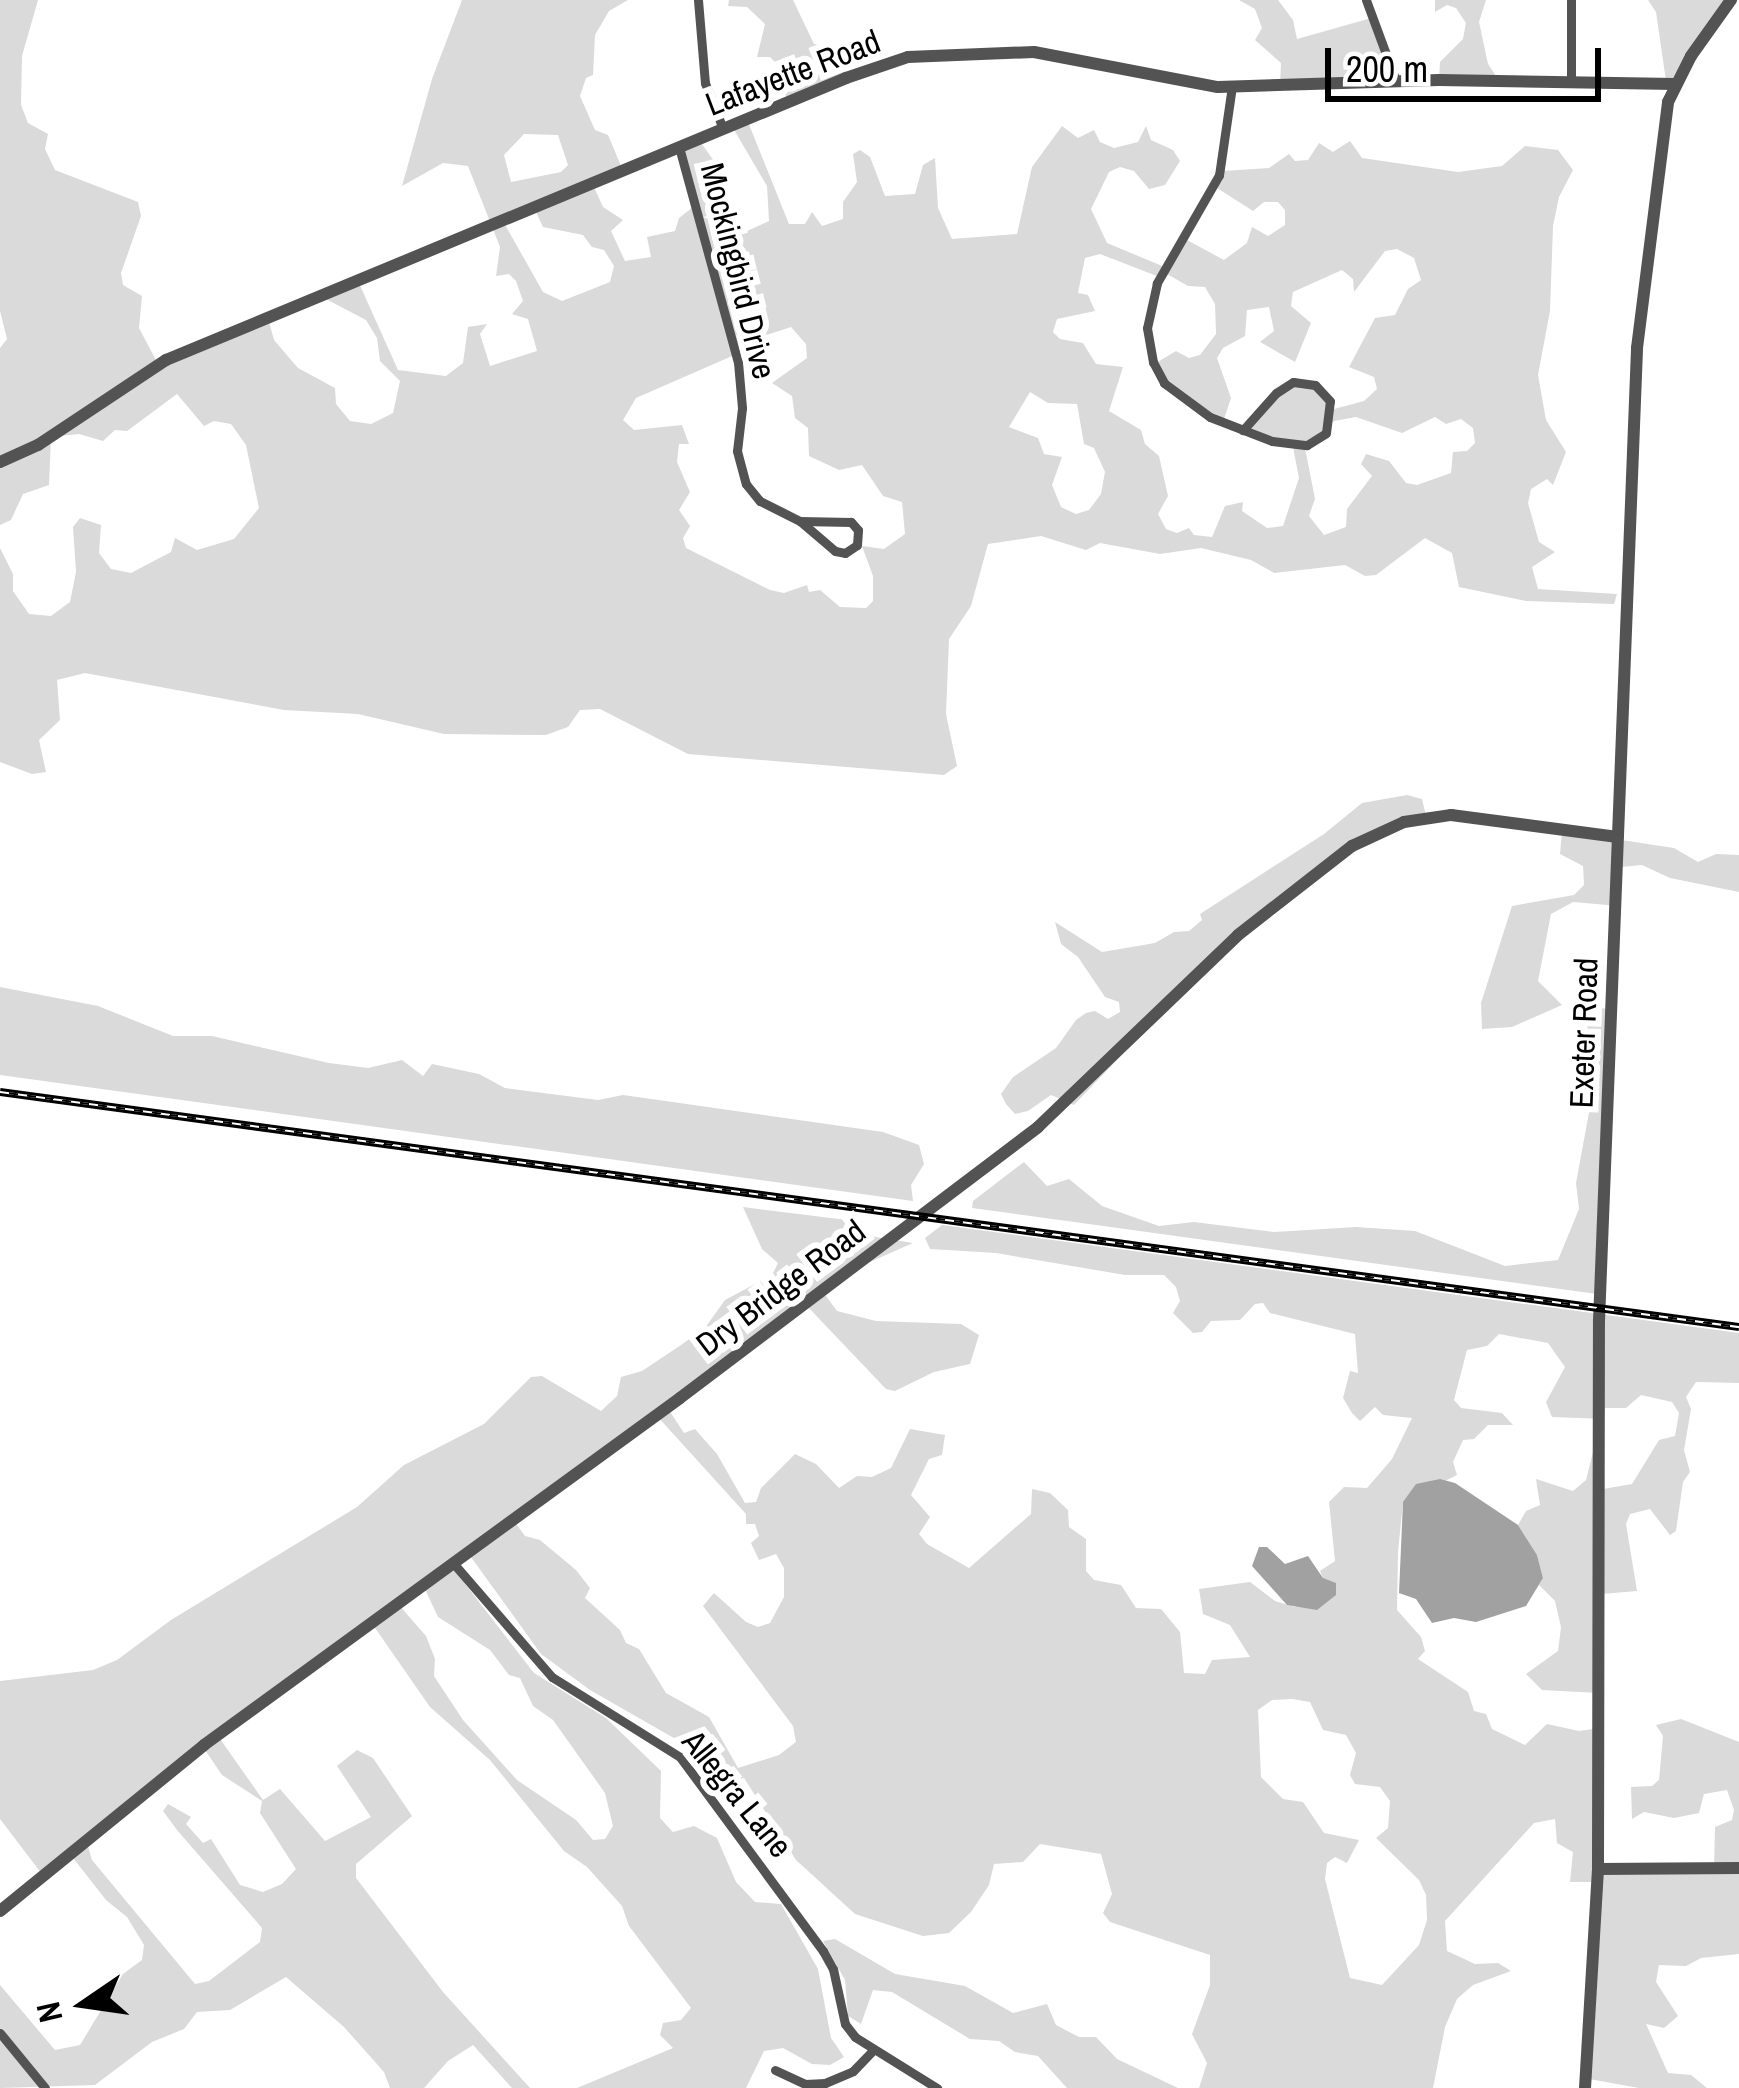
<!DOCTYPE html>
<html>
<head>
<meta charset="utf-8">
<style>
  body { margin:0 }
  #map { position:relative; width:1739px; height:2088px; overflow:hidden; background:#fff; font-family:"Archivo Narrow",sans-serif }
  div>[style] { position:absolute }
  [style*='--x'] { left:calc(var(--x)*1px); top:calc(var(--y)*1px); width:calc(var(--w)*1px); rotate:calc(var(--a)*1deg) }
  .green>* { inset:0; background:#dadada }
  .water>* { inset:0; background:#a1a1a1 }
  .minor>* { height:9px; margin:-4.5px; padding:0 4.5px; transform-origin:4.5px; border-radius:4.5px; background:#535353 }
  .tertiary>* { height:12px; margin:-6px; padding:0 6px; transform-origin:6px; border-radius:6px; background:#535353 }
  .rail>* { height:8px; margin-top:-4px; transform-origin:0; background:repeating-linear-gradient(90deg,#fff 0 9px,#000 0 18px); box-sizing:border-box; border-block:3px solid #000 }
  span { translate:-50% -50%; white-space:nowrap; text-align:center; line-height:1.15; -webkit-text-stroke:12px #fff; paint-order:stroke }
  .street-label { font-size:33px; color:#000 }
  .north { position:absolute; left:24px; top:1944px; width:120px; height:120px; -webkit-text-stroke:9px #fff; paint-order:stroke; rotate:257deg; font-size:33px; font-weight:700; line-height:48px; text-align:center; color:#000 }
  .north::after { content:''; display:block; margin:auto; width:42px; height:54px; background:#000; clip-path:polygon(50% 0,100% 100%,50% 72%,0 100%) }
  .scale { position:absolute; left:1325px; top:48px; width:276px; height:54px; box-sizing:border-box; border:6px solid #000; border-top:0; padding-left:15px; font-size:36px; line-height:42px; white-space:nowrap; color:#000; -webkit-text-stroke:9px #fff; paint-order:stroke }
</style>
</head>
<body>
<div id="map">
  <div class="green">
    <div style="clip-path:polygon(evenodd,0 0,38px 0,22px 56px,21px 105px,28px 123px,48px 134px,45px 149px,55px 170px,138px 202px,141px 216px,121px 273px,123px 285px,142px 296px,139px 328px,157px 362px,268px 318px,274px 340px,298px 368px,335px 388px,336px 404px,350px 421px,371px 424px,393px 413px,400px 381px,380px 361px,377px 338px,366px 320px,324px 298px,358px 281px,398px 370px,446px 376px,463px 363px,468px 327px,487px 324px,480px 334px,490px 366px,537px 351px,528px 319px,512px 314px,523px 301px,516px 281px,509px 274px,496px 276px,500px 247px,468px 166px,443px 163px,402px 186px,432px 79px,462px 0,628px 0,609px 11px,595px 35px,593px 75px,586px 78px,580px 96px,595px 130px,608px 135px,624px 173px,594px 187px,603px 207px,623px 220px,611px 231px,625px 261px,651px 257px,647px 237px,675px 231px,679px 218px,697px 204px,681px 152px,701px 143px,722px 172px,715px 187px,733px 229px,745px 232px,769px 221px,767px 186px,733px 128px,748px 122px,789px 224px,805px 224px,812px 212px,822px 226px,843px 219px,843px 202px,857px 182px,853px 154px,860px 150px,870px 157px,885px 196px,915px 194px,923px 165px,935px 158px,938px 208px,952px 239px,1017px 234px,1032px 167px,1062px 126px,1078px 138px,1094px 130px,1100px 142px,1114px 148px,1138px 142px,1146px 126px,1151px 140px,1173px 150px,1180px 161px,1165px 185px,1149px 189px,1134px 171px,1120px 167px,1109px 172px,1091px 209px,1107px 243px,1167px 268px,1187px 240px,1224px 260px,1247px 243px,1252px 227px,1268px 236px,1285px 225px,1285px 210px,1278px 202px,1264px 202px,1253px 211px,1217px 188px,1223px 171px,1269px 168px,1289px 154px,1295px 161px,1308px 160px,1319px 143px,1333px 152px,1350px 141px,1362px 158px,1458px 172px,1502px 166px,1525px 146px,1558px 150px,1573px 170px,1559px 197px,1553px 226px,1550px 311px,1538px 375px,1546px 420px,1566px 452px,1553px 485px,1547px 479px,1531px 489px,1528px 503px,1539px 542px,1555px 552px,1532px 567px,1538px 589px,1617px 594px,1614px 604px,1526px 601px,1459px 587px,1452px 553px,1425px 538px,1376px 575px,1365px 576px,1345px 565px,1274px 573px,1251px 560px,1201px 548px,1160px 554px,1100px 543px,1086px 550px,1041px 536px,988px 544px,971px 606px,949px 639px,946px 714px,957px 766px,944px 775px,688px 754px,600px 709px,580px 710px,568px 727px,546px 735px,444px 734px,358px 714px,284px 710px,85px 673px,57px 680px,60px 720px,39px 740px,46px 772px,32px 774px,0 762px,0 548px,13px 574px,13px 591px,29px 614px,51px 616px,70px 602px,76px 572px,73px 527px,80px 518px,101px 525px,99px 553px,111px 569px,131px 573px,171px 552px,175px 538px,197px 550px,234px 539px,259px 508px,246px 445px,231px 424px,214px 421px,204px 426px,177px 394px,127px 431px,115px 430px,103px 441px,79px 434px,51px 437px,49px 485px,23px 494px,11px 520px,0 525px,0 348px,7px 339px,0 311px,0 0,524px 134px,558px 135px,568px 165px,561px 172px,511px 182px,504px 155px,524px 134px,0 0,535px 210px,543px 227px,583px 235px,592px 247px,604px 250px,614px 266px,610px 282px,562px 301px,543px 292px,504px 223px,535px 210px,0 0,1397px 249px,1414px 258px,1421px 280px,1408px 289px,1395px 315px,1375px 318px,1349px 367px,1374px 377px,1377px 389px,1364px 401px,1334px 409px,1330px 395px,1295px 381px,1247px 426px,1293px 447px,1299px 478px,1283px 526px,1267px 528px,1242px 511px,1243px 502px,1225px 506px,1212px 537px,1194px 535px,1189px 528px,1177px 533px,1166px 529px,1158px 514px,1168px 496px,1159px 456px,1145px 444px,1141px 430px,1109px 411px,1123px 367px,1096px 364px,1083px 343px,1060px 339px,1053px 332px,1057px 319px,1095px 311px,1088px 295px,1078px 293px,1085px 258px,1100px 254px,1162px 278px,1167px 274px,1188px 286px,1205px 287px,1215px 304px,1216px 334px,1200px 355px,1189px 358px,1176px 351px,1156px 363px,1177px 395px,1224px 419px,1231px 398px,1217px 358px,1223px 348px,1245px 336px,1247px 310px,1269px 307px,1274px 331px,1260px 342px,1295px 362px,1311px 323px,1291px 306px,1293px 292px,1342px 270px,1353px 279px,1354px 292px,1385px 251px,1397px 249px,0 0,791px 327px,806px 344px,807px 358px,772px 383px,792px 396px,795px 418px,808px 428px,809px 456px,839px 470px,862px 465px,883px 496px,902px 502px,905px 534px,884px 549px,862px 546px,873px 576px,873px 601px,866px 608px,840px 607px,820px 590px,809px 592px,807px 585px,784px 593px,770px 590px,686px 548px,683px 538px,690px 526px,679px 510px,690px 492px,677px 462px,679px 444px,689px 444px,682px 425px,634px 430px,623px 420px,636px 398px,739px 353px,739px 344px,791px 327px,0 0,1030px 392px,1048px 403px,1077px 404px,1084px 444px,1094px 448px,1105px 472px,1101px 494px,1089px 510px,1076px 514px,1061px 507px,1052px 485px,1062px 457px,1044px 454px,1038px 438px,1009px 427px,1030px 392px,0 0,1356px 417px,1402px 433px,1435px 417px,1446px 424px,1461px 419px,1473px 428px,1475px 443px,1467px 451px,1453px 452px,1451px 473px,1417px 485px,1406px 483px,1389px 461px,1366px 454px,1361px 464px,1372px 476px,1347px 509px,1346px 527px,1324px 535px,1309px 516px,1315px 499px,1305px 448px,1334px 421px,1356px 417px)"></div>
    <div style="clip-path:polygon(729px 0,793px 0,814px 44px,838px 49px,847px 77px,787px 102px,780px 67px,770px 57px,757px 57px,765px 24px,747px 7px,728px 6px)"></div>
    <div style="clip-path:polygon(1239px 0,1278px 0,1293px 20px,1297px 39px,1375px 17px,1393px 79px,1280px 85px,1281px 63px,1255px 40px,1262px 28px,1255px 9px)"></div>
    <div style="clip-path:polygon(1435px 0,1486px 0,1479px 22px,1488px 64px,1498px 79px,1439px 80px,1440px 62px,1463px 39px,1466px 23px,1456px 8px,1447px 5px,1435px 12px)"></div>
    <div style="clip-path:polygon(1648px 0,1731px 0,1677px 82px,1666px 81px,1656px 12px)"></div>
    <div style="clip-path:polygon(1407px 795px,1422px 799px,1426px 816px,1351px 846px,1234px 937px,1074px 1105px,1051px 1095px,1028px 1111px,1015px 1114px,1006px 1104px,1001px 1094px,1013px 1077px,1056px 1048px,1076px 1020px,1086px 1013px,1095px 1011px,1108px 1019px,1120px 1012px,1119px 1002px,1105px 997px,1078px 957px,1061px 944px,1055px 922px,1102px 952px,1155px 943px,1174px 932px,1189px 931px,1202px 920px,1200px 914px,1324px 834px,1362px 803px)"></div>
    <div style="clip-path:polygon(1562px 831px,1674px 848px,1698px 862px,1716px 854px,1739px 855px,1739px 892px,1670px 878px,1642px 865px,1622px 867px,1619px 906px,1573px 902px,1551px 914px,1538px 981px,1562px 1005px,1512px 1027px,1482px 1029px,1481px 1003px,1512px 906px,1574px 895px,1584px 885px,1583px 866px,1560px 854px)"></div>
    <div style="clip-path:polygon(0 987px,98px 1006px,173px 1036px,212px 1036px,329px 1063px,368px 1068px,402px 1060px,423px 1076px,432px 1064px,479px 1074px,505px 1088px,598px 1100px,623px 1095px,883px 1132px,919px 1145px,924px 1164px,911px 1185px,913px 1201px,0 1075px)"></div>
    <div style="clip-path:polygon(1615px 1008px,1604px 1295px,972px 1208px,973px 1201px,1024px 1162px,1047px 1186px,1069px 1179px,1102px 1206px,1159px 1226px,1194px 1222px,1274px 1232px,1356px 1227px,1415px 1231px,1505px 1266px,1558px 1260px,1579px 1209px,1576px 1183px,1590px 1107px,1587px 1009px)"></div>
    <div style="clip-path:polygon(evenodd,743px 1207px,863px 1222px,857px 1234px,913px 1243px,854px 1269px,823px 1292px,837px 1311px,876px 1321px,961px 1324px,979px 1335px,970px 1364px,934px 1372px,895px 1391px,886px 1389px,806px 1305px,669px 1410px,684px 1433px,695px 1429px,717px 1454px,745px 1503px,756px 1502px,761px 1488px,795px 1454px,816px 1464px,839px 1488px,857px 1476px,872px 1477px,891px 1468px,910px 1429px,945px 1435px,942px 1455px,929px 1459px,911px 1495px,930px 1517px,919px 1534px,927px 1544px,969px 1568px,1031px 1514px,1032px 1489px,1050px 1493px,1068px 1510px,1069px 1527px,1086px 1539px,1086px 1571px,1094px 1580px,1121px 1585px,1136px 1608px,1161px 1609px,1180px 1632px,1184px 1673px,1205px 1674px,1212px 1660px,1250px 1657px,1230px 1625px,1203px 1614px,1199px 1589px,1250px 1582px,1275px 1601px,1295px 1607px,1323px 1578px,1320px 1571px,1335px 1561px,1329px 1502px,1344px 1487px,1367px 1488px,1392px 1459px,1412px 1418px,1383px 1415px,1375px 1407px,1360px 1421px,1352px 1413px,1343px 1398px,1350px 1371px,1358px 1373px,1355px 1334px,1270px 1313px,1263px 1303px,1255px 1304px,1240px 1320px,1211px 1321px,1202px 1332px,1193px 1333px,1173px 1313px,1180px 1301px,1176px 1287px,1164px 1275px,1125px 1275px,996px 1253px,930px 1249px,925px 1238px,942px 1225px,1739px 1333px,1739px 1383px,1696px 1382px,1686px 1397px,1691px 1409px,1684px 1450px,1690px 1472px,1683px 1482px,1676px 1531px,1670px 1535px,1650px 1509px,1630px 1514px,1626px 1524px,1637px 1591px,1602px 1594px,1599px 1693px,1542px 1690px,1526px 1674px,1558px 1651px,1561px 1627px,1555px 1601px,1539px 1585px,1543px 1578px,1537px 1555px,1518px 1525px,1526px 1511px,1540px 1505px,1536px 1479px,1573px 1491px,1586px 1480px,1593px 1452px,1602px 1452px,1603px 1489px,1632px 1484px,1659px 1440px,1675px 1436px,1679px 1413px,1672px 1402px,1641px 1395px,1626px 1408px,1605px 1408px,1604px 1419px,1552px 1417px,1546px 1402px,1565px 1367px,1548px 1343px,1499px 1334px,1487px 1346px,1467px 1350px,1454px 1400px,1461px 1408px,1502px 1413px,1513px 1425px,1488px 1425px,1474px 1439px,1463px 1440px,1453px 1462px,1457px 1475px,1403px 1502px,1398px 1552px,1397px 1610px,1421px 1637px,1425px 1651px,1418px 1659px,1468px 1692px,1474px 1711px,1486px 1714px,1492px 1729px,1525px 1745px,1547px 1724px,1579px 1731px,1600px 1728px,1600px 1865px,1714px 1868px,1715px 1827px,1732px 1820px,1734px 1810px,1727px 1790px,1704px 1794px,1699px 1813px,1674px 1818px,1644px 1812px,1632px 1819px,1631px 1787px,1652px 1786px,1659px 1780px,1663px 1736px,1656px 1725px,1681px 1719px,1739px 1742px,1739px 1954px,1701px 1958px,1686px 1966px,1659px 1965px,1656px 1982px,1678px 2016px,1664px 2028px,1646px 2024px,1668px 2073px,1691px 2075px,1707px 2088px,1639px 2088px,1589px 2079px,1598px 1882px,1570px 1882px,1573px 1852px,1557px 1843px,1555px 1819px,1534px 1823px,1445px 1921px,1447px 1951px,1475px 1964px,1498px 1963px,1511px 1971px,1473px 1985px,1457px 1999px,1445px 2027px,1433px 2088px,1199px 2088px,1207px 2063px,1192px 2034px,1210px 1985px,1210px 1955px,1110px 1922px,1103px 1913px,1112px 1894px,1101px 1854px,1040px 1844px,1023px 1862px,994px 1864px,989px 1885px,971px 1912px,949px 1933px,923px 1936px,855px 1914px,796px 1860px,744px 1778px,717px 1785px,679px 1741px,590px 1690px,541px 1654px,468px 1553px,452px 1567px,534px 1673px,606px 1718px,661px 1771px,660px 1818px,673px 1832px,694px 1826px,717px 1838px,736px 1882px,755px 1902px,781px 1904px,818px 1969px,831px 2038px,844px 2057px,830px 2065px,812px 2064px,783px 2048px,764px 2051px,746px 2088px,577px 2088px,673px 2048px,660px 2035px,663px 2023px,681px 2020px,691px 2008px,629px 1926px,622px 1906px,587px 1867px,564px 1851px,490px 1760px,430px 1707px,373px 1625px,218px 1736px,263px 1800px,280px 1789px,325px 1841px,371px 1817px,337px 1766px,357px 1750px,373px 1758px,412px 1816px,356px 1864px,356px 1878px,443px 1992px,530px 2088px,512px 2088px,473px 2045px,448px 2061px,424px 2088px,390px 2088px,384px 2072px,344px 2027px,286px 1977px,230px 2010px,197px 2012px,184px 2029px,152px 2042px,95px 2085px,0 2088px,0 1985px,55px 2050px,80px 2045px,123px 1974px,142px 1960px,144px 1945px,127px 1917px,106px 1900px,70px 1854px,42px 1874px,0 1819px,0 1681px,93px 1670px,117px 1660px,171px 1620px,357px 1507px,404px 1465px,484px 1424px,531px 1377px,542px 1376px,601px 1411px,617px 1396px,621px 1377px,642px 1371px,681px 1345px,705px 1328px,725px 1300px,772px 1275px,778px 1263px,762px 1249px,743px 1207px,657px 1416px,746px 1514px,746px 1524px,755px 1524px,759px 1536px,751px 1543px,759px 1560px,776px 1554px,784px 1568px,784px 1597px,770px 1623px,758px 1627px,746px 1622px,714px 1593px,703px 1606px,793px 1726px,796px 1742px,779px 1755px,738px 1768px,709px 1717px,666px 1693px,639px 1649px,626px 1643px,620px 1630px,585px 1598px,590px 1588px,576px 1570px,540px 1540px,525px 1536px,514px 1521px,657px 1416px,743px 1207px,424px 1587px,438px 1617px,490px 1650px,509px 1675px,520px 1678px,533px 1706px,553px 1720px,605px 1793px,613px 1826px,605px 1839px,593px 1840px,576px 1820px,517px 1780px,463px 1720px,434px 1676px,435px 1659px,426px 1636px,399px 1605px,424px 1587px,743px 1207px,1292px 1699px,1310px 1702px,1323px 1730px,1346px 1735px,1356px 1753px,1350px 1775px,1355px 1784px,1380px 1787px,1390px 1801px,1388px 1828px,1376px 1838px,1419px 1880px,1426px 1895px,1427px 1920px,1419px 1945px,1382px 1985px,1350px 1978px,1325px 1879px,1327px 1863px,1335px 1857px,1347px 1863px,1359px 1840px,1324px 1833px,1303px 1802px,1283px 1799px,1261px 1777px,1258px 1710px,1272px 1700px,1292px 1699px,743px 1207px,203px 1747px,222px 1775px,262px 1801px,260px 1813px,296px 1869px,282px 1884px,263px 1892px,240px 1885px,211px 1839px,203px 1843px,186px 1824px,191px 1817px,168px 1804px,163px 1811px,177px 1830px,262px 1928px,260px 1942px,209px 1981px,195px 1984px,92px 1860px,87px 1843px,203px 1747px)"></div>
    <div style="clip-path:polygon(835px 1939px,895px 1974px,965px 1986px,1013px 2013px,1047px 2004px,1056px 2025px,1079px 2037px,1096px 2037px,1117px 2059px,1178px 2088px,1067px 2088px,1038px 2056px,1015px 2052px,999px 2041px,970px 2039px,892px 1992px,873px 1990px,861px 2024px,848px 2016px,845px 1980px,823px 1941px)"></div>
  </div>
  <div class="water">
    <div style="clip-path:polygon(1440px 1479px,1455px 1483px,1518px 1525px,1537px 1555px,1543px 1578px,1526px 1606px,1476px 1622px,1454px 1618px,1432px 1623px,1416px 1599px,1399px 1593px,1403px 1502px,1416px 1484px)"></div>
    <div style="clip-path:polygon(1259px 1547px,1267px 1547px,1285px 1564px,1308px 1556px,1323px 1578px,1336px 1583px,1336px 1595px,1317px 1610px,1287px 1605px,1252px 1566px)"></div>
  </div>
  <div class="minor">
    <div style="--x:698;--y:0;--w:83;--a:85.2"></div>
    <div style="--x:705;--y:83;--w:49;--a:68.6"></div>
    <div style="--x:1366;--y:0;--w:86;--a:69.7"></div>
    <div style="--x:1571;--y:0;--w:80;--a:90"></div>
    <div style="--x:1232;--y:86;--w:90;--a:98.3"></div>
    <div style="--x:1219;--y:175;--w:125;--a:119.9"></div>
    <div style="--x:1157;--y:283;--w:46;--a:102.5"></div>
    <div style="--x:1147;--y:328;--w:35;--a:80"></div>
    <div style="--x:1153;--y:362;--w:24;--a:62"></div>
    <div style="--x:1164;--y:383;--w:57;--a:36.5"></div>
    <div style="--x:1210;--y:417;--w:66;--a:21.2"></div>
    <div style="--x:1272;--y:441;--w:35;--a:7"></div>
    <div style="--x:1307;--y:445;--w:22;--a:-32"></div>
    <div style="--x:1326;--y:433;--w:32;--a:-83"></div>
    <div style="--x:1330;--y:401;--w:22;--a:-133"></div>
    <div style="--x:1315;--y:385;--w:22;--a:-172"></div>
    <div style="--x:1293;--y:382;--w:20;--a:147"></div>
    <div style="--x:1276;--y:393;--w:50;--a:131.7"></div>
    <div style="--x:679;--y:147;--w:223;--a:74.7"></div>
    <div style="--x:738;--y:362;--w:46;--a:85"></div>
    <div style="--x:742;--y:408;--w:43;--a:96.6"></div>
    <div style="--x:737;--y:451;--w:34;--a:75"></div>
    <div style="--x:746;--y:484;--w:22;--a:51"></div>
    <div style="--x:760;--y:501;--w:45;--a:26.6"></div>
    <div style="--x:800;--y:521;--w:46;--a:40.6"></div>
    <div style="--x:835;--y:551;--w:10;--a:11"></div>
    <div style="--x:845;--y:553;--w:14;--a:-34"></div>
    <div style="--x:857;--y:545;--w:15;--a:-86"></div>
    <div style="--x:858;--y:530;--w:11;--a:-131"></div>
    <div style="--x:851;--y:522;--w:51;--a:-178.9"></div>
    <div style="--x:454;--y:1564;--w:150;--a:49.1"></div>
    <div style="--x:552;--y:1677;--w:151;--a:32"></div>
    <div style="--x:680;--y:1757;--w:241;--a:53.6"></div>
    <div style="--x:823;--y:1951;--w:21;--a:61"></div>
    <div style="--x:833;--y:1969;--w:56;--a:77.7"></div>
    <div style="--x:845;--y:2024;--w:16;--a:52"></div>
    <div style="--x:855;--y:2037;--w:97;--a:31.9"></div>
    <div style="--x:0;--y:2033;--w:71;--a:50.7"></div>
    <div style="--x:775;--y:2070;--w:33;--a:25"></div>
    <div style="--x:805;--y:2084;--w:20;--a:-3"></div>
    <div style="--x:825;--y:2083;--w:30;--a:-23"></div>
    <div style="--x:853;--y:2071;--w:30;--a:-46"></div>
  </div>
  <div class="tertiary">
    <div style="--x:0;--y:462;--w:42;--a:-24.1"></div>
    <div style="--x:38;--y:445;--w:154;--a:-33.6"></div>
    <div style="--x:166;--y:360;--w:736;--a:-22.52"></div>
    <div style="--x:846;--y:78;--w:65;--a:-18.7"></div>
    <div style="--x:908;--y:57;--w:126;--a:-2.3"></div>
    <div style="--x:1034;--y:52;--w:187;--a:10.8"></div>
    <div style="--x:1218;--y:87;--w:221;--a:-1.8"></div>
    <div style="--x:1439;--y:80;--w:236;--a:1"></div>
    <div style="--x:1598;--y:1869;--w:141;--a:-0.4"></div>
    <div style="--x:0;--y:1911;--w:263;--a:-39.1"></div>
    <div style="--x:204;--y:1745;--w:589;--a:-36.09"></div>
    <div style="--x:680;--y:1398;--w:449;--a:-37.1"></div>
    <div style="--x:1038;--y:1127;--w:277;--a:-43.8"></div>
    <div style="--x:1238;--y:935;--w:145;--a:-38"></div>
    <div style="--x:1352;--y:846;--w:57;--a:-24.8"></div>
    <div style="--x:1404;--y:822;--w:48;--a:-8.5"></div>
    <div style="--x:1451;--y:815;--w:168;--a:7.5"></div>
    <div style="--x:1585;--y:2088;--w:219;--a:-86.6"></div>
    <div style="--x:1598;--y:1869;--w:548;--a:-89.9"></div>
    <div style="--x:1599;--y:1321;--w:974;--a:-87.76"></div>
    <div style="--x:1637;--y:348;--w:248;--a:-82.8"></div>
    <div style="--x:1668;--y:102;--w:51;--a:-63.4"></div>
    <div style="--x:1691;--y:56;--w:69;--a:-54.5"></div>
  </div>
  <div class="rail">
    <div style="--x:0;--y:1092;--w:1755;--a:7.7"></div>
  </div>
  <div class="street-label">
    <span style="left:793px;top:73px;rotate:-21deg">Lafayette Road</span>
    <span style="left:738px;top:271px;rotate:76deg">Mockingbird Drive</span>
    <span style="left:1584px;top:1033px;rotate:-88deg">Exeter Road</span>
    <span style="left:781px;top:1288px;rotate:-37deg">Dry Bridge Road</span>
    <span style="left:737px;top:1794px;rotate:51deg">Allegra Lane</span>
  </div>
  <div class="north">N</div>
  <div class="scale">200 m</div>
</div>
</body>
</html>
